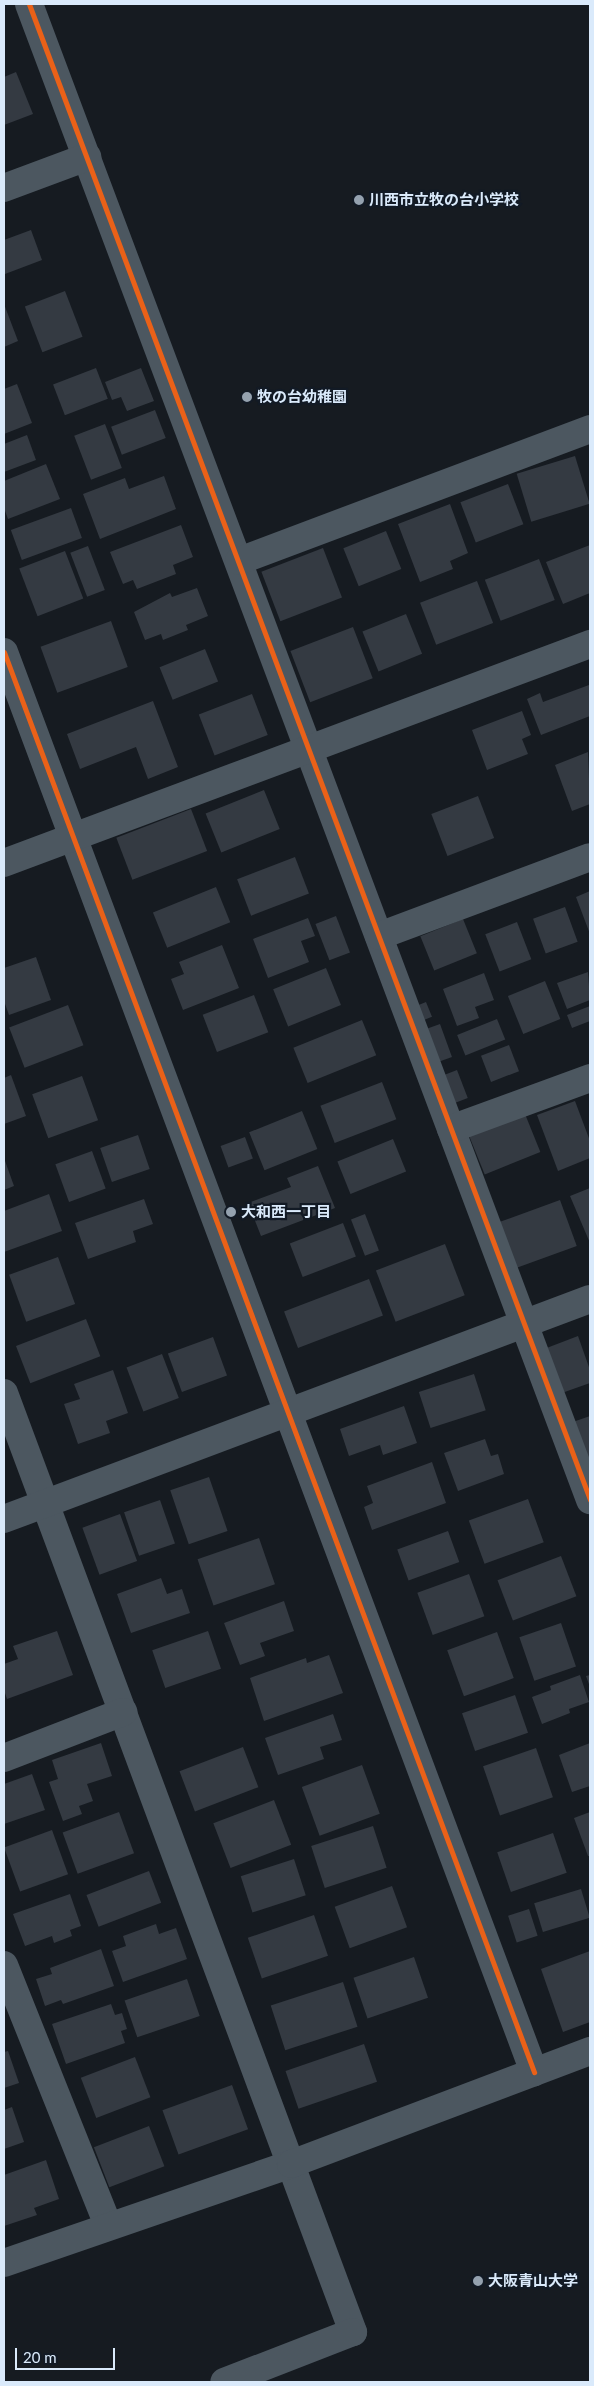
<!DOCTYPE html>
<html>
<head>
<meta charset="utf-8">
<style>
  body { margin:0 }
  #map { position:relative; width:594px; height:2386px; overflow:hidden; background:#161b21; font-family:Lato,"Noto Sans JP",sans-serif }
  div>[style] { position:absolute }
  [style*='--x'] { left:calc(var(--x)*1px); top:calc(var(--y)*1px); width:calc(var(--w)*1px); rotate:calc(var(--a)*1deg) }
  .building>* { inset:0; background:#343a42; transform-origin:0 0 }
  .minor>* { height:28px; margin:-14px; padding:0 14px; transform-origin:14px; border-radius:14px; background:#4c5760 }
  .cycleway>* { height:5px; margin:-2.5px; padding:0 2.5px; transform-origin:2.5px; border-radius:2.5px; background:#ea6118 }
  .dots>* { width:14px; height:14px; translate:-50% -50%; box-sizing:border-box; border:2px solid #121a25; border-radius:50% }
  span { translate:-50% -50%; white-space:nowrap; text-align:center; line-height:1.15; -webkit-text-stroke:4.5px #121a25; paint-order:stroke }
  .poi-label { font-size:15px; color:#daeafb; font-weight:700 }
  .left { translate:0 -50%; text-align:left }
  .frame { position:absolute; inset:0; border:5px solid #daeafb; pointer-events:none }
  .scale { position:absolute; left:15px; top:2348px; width:100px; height:22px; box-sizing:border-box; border:2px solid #daeafb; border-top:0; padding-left:6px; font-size:15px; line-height:18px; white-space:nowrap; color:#daeafb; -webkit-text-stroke:4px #121a25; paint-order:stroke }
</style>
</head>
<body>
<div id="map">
  <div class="building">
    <div style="clip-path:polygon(16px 72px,33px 114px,4px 125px,4px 77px)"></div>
    <div style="clip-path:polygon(31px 230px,42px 260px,5px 274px,4px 240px)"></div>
    <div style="left:65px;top:291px;width:49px;height:43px;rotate:69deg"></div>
    <div style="clip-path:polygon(4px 304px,18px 341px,4px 347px)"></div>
    <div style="left:96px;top:368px;width:33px;height:46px;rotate:69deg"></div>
    <div style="clip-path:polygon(141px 368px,154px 401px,127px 411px,121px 397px,112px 400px,105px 382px)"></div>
    <div style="clip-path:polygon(17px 384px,32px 423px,4px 434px,4px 389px)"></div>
    <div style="left:155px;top:410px;width:30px;height:47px;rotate:69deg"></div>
    <div style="left:105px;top:424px;width:47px;height:33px;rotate:69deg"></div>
    <div style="clip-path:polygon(27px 435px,36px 460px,4px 472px,4px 444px)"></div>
    <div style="left:575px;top:456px;width:50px;height:61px;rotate:73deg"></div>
    <div style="clip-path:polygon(46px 464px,60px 499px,8px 519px,4px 508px,4px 481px)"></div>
    <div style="clip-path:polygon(164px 476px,176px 509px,100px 539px,83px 494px,125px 478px,129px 489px)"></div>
    <div style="left:508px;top:484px;width:43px;height:51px;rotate:69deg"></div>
    <div style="clip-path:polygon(450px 504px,468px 553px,450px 561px,453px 569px,420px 582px,398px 524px)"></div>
    <div style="left:71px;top:508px;width:32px;height:64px;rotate:70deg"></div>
    <div style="clip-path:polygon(181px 525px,193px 557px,173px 565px,176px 574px,137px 589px,133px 580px,123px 584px,110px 552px)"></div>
    <div style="left:386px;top:531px;width:41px;height:46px;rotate:68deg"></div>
    <div style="clip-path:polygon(590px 545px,590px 593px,563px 604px,546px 562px)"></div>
    <div style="left:88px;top:546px;width:47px;height:19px;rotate:69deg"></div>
    <div style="left:323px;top:548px;width:53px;height:66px;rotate:69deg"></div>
    <div style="left:65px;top:551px;width:51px;height:49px;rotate:69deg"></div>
    <div style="left:539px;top:559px;width:44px;height:58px;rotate:69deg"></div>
    <div style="left:477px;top:581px;width:45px;height:61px;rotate:69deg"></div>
    <div style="clip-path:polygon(197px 588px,208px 616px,186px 625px,188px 630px,163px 640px,161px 634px,145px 640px,134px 612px,170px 593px,172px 597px)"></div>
    <div style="left:406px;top:614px;width:43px;height:47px;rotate:68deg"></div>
    <div style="left:111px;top:621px;width:49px;height:75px;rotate:70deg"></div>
    <div style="left:353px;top:627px;width:55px;height:67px;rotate:69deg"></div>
    <div style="left:205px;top:649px;width:35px;height:49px;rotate:68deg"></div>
    <div style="clip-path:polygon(589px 685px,590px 716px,541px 735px,527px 699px,540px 693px,543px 702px)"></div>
    <div style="left:252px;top:694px;width:44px;height:57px;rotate:69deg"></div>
    <div style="clip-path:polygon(153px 701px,178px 767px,148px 779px,136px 747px,80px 769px,67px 734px)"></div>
    <div style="clip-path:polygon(522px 711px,531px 735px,522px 739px,528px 754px,487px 770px,472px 730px)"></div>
    <div style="clip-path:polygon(588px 752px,590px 804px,572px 811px,555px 765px)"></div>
    <div style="left:264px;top:790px;width:42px;height:63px;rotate:68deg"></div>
    <div style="left:478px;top:796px;width:45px;height:50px;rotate:69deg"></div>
    <div style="left:191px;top:809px;width:45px;height:80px;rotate:69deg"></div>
    <div style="left:295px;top:857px;width:39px;height:62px;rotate:69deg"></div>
    <div style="left:216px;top:887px;width:38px;height:68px;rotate:68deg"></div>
    <div style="clip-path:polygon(590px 891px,590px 934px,576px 897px)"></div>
    <div style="left:565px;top:907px;width:37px;height:34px;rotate:70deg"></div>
    <div style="left:336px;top:916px;width:39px;height:22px;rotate:69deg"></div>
    <div style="clip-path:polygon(308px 918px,315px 936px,301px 941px,309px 962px,268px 978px,253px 939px)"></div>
    <div style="left:463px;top:919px;width:37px;height:46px;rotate:68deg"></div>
    <div style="left:517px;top:922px;width:40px;height:34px;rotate:69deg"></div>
    <div style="clip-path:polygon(222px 945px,239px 988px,183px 1010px,171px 979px,184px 974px,179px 962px)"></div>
    <div style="clip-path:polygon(36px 957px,51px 1000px,9px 1015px,4px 1001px,4px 968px)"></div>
    <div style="left:326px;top:968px;width:40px;height:57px;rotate:68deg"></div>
    <div style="clip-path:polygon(588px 972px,590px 1000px,567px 1009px,557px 983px)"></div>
    <div style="clip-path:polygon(484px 973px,494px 1000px,475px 1007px,479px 1018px,457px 1026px,443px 989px)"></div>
    <div style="left:545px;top:981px;width:41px;height:40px;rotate:68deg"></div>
    <div style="left:254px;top:995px;width:40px;height:55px;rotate:69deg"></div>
    <div style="left:426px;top:1002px;width:16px;height:16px;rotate:68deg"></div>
    <div style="left:68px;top:1005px;width:43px;height:63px;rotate:69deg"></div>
    <div style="clip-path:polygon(590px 1006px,590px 1021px,572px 1028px,567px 1015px)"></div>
    <div style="left:497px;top:1019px;width:22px;height:43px;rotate:68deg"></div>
    <div style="left:362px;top:1020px;width:38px;height:74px;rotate:68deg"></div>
    <div style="left:440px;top:1024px;width:35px;height:17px;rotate:70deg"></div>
    <div style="left:509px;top:1045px;width:28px;height:30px;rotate:69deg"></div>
    <div style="left:457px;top:1070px;width:30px;height:18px;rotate:69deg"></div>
    <div style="clip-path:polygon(11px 1075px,26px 1116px,4px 1124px,4px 1078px)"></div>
    <div style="left:82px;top:1076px;width:47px;height:53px;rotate:70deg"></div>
    <div style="left:382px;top:1082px;width:40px;height:66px;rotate:69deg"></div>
    <div style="clip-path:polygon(575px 1101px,590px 1141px,590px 1158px,558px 1171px,537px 1115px)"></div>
    <div style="left:302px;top:1111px;width:41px;height:57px;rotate:68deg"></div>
    <div style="left:525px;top:1114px;width:41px;height:60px;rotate:68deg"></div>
    <div style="left:138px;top:1135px;width:36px;height:40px;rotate:71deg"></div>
    <div style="left:245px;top:1137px;width:23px;height:26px;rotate:70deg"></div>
    <div style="left:393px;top:1139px;width:35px;height:60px;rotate:68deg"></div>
    <div style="left:92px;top:1151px;width:40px;height:39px;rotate:70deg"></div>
    <div style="clip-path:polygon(4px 1158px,14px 1186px,4px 1190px)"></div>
    <div style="clip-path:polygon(318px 1166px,335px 1208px,261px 1236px,248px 1203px,291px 1187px,287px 1178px)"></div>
    <div style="clip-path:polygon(590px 1188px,590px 1243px,570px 1196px)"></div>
    <div style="clip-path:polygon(49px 1194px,62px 1231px,4px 1252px,4px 1211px)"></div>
    <div style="clip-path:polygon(144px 1199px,153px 1224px,133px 1231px,136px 1242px,88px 1259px,75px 1223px)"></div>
    <div style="left:560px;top:1200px;width:49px;height:66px;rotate:70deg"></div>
    <div style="left:365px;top:1214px;width:39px;height:15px;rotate:69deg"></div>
    <div style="left:343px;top:1223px;width:36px;height:57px;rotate:69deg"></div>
    <div style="left:445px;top:1244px;width:55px;height:74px;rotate:69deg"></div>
    <div style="left:58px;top:1257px;width:50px;height:52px;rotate:70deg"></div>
    <div style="left:369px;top:1279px;width:39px;height:91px;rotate:69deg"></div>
    <div style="left:86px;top:1319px;width:40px;height:75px;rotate:69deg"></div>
    <div style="clip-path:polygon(578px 1336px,590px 1370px,590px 1383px,559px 1394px,544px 1349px)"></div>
    <div style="left:213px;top:1337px;width:41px;height:48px;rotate:70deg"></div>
    <div style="left:162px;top:1354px;width:47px;height:38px;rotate:69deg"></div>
    <div style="clip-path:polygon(113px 1370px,128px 1413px,106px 1421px,110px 1433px,78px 1444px,64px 1404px,80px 1399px,74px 1384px)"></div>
    <div style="left:474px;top:1374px;width:38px;height:58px;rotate:72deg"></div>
    <div style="clip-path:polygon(404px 1406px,417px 1443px,383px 1455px,380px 1445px,349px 1456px,340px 1429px)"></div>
    <div style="clip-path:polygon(590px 1416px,590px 1460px,585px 1462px,570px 1423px)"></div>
    <div style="clip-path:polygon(485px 1439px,491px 1456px,498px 1454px,504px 1474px,458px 1491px,444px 1453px)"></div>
    <div style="clip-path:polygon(432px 1462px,446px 1503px,372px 1530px,364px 1507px,373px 1503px,367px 1486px)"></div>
    <div style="left:209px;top:1477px;width:57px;height:41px;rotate:71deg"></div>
    <div style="left:528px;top:1499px;width:46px;height:63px;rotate:70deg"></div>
    <div style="left:160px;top:1500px;width:46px;height:38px;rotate:71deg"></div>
    <div style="left:120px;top:1514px;width:50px;height:40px;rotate:70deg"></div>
    <div style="left:448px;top:1531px;width:33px;height:54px;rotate:70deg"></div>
    <div style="left:259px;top:1538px;width:49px;height:65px;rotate:71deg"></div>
    <div style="left:561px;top:1556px;width:43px;height:68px;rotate:69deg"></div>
    <div style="left:469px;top:1574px;width:45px;height:55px;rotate:70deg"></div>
    <div style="clip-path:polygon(161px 1578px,167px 1594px,182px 1589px,190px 1613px,131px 1633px,117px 1594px)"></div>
    <div style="clip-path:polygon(284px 1601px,294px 1631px,260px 1643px,265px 1656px,240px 1665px,224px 1623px)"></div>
    <div style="left:561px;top:1623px;width:46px;height:44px;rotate:71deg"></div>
    <div style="clip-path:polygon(57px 1631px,73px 1675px,7px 1699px,4px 1690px,4px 1664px,18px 1659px,13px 1646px)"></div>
    <div style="left:208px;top:1631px;width:40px;height:59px;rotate:71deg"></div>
    <div style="left:497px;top:1632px;width:49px;height:53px;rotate:70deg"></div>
    <div style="clip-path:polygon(329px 1655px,343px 1693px,264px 1721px,250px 1678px,306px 1658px,307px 1663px)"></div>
    <div style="clip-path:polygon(580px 1675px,589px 1702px,569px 1709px,570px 1713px,542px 1724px,532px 1697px,551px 1690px,550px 1686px)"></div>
    <div style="clip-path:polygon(590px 1675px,590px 1687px,586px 1676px)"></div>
    <div style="left:515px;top:1695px;width:40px;height:56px;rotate:71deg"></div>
    <div style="clip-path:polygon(333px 1714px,342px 1740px,320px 1747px,324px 1759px,278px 1775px,265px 1738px)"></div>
    <div style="clip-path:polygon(101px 1743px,112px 1776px,87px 1784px,93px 1801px,79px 1806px,82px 1814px,63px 1821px,49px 1782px,58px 1779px,52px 1760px)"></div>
    <div style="clip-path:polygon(590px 1743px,590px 1786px,572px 1792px,559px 1755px)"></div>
    <div style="left:243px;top:1747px;width:43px;height:68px;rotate:69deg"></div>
    <div style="left:536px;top:1748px;width:52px;height:56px;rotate:71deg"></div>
    <div style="left:362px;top:1765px;width:52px;height:64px;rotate:70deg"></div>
    <div style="clip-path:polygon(32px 1774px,45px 1810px,4px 1824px,4px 1784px)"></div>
    <div style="left:274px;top:1800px;width:48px;height:65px;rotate:69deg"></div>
    <div style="left:119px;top:1812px;width:44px;height:60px;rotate:70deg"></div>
    <div style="clip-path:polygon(590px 1812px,590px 1856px,588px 1856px,574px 1818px)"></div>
    <div style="left:373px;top:1826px;width:44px;height:65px;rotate:72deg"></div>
    <div style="left:52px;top:1830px;width:47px;height:51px;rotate:70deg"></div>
    <div style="left:553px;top:1833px;width:42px;height:59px;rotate:71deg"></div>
    <div style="left:294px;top:1859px;width:38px;height:56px;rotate:72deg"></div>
    <div style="left:149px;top:1871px;width:34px;height:67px;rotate:69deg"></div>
    <div style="left:392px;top:1886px;width:44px;height:61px;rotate:70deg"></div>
    <div style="left:581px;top:1889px;width:30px;height:49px;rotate:73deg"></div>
    <div style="clip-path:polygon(70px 1894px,81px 1926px,70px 1930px,72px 1936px,54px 1943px,52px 1936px,25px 1946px,13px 1914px)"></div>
    <div style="left:529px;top:1909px;width:28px;height:22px;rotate:72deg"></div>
    <div style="left:314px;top:1915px;width:43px;height:70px;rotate:71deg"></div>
    <div style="clip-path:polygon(156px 1924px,159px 1934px,176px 1928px,187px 1959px,123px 1982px,112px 1951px,126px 1946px,123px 1936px)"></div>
    <div style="clip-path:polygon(101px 1949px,114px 1986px,63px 2004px,61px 2000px,45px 2006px,36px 1979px,52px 1974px,50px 1968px)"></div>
    <div style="clip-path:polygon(590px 1951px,590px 2022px,563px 2032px,541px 1969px)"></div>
    <div style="left:414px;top:1957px;width:43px;height:64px;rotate:71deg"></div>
    <div style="left:187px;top:1979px;width:39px;height:66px;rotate:71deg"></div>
    <div style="left:343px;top:1982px;width:47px;height:76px;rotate:72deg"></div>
    <div style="clip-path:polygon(111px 2004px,115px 2015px,122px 2013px,127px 2029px,121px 2031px,125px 2043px,66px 2064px,52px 2024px)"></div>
    <div style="left:364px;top:2044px;width:40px;height:83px;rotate:71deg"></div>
    <div style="clip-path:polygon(8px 2051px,19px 2083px,4px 2088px,4px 2052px)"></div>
    <div style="left:135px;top:2057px;width:43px;height:58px;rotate:69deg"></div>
    <div style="left:232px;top:2085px;width:47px;height:74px;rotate:70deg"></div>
    <div style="clip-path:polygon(12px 2107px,24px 2142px,4px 2149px,4px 2110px)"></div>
    <div style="left:149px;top:2126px;width:43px;height:59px;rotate:69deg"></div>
    <div style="clip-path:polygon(46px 2160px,59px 2199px,34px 2208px,37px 2215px,4px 2226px,4px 2175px)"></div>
  </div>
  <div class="minor">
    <div style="--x:29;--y:4;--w:1598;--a:69.44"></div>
    <div style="--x:4;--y:188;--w:89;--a:-20.5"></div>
    <div style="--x:239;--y:561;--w:375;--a:-20.6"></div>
    <div style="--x:4;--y:652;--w:1516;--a:69.53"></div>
    <div style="--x:4;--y:863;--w:626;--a:-20.49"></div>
    <div style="--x:379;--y:936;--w:225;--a:-20.5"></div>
    <div style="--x:451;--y:1129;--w:148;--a:-20.1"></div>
    <div style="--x:4;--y:1393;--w:1002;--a:69.61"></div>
    <div style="--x:353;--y:2332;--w:138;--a:158.8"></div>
    <div style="--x:4;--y:1519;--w:626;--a:-20.58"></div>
    <div style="--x:4;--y:1758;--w:128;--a:-21.1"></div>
    <div style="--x:4;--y:1965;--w:280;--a:68.2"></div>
    <div style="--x:4;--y:2263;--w:304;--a:-19"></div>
    <div style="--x:291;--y:2164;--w:320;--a:-20.7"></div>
  </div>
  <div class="cycleway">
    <div style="--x:29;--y:4;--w:1598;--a:69.44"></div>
    <div style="--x:4;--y:652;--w:1516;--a:69.53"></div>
  </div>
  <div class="dots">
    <div style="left:359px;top:200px;background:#95a2af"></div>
    <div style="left:247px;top:397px;background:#95a2af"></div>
    <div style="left:231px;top:1212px;background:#95a2af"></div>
    <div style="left:478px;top:2281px;background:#95a2af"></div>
  </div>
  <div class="poi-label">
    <span class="left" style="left:369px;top:200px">川西市立牧の台小学校</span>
    <span class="left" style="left:257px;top:397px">牧の台幼稚園</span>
    <span class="left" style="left:241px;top:1212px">大和西一丁目</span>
    <span class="left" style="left:488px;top:2281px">大阪青山大学</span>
  </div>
  <div class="frame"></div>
  <div class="scale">20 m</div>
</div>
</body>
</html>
